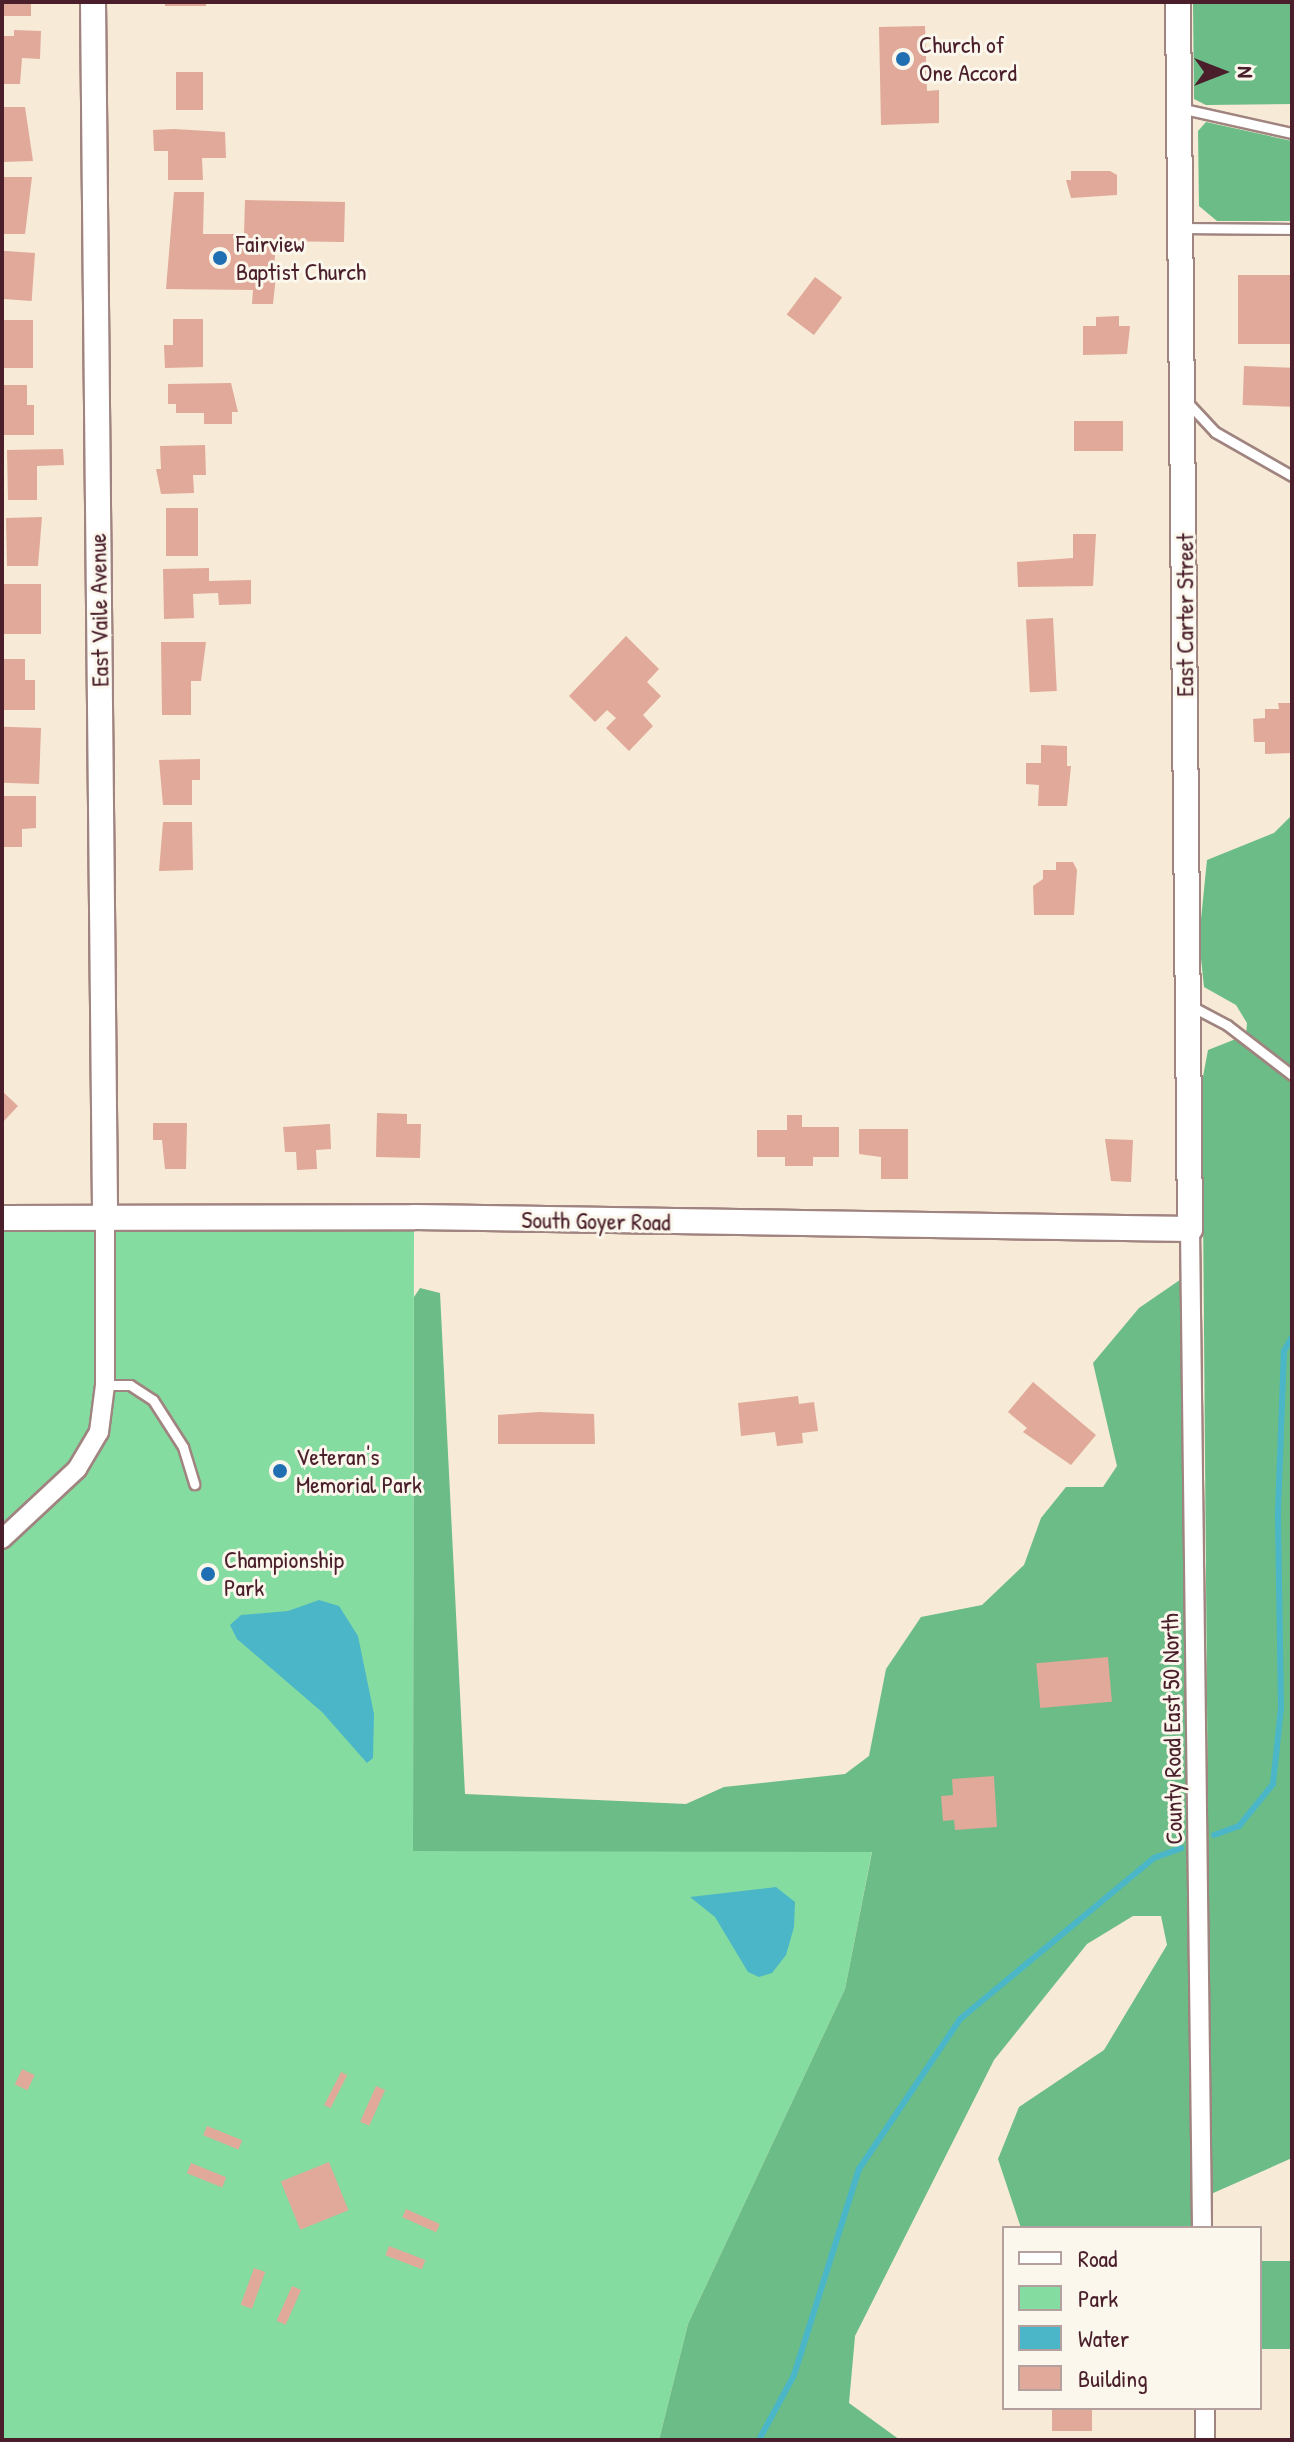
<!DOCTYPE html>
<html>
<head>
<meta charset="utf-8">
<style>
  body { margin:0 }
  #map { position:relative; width:1294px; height:2442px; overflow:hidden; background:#f7ead6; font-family:"Patrick Hand",sans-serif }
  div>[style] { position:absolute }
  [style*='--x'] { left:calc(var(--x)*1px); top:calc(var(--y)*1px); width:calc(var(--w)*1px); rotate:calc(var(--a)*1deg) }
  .green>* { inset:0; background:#84dca0 }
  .forest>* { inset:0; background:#6bbc86; transform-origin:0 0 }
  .water>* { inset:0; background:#4bb6c8 }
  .stream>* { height:6px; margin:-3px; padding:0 3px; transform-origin:3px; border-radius:3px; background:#4bb6c8 }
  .building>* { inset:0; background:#e0a999; transform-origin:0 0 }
  .roads { filter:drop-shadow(2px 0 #a08480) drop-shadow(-2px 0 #a08480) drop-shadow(0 2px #a08480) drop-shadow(0 -2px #a08480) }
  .service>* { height:9px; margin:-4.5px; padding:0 4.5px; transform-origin:4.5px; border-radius:4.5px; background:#fff }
  .minor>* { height:18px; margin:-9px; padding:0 9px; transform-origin:9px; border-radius:9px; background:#fff }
  .tertiary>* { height:24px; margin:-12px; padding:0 12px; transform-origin:12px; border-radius:12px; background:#fff }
  .dots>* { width:22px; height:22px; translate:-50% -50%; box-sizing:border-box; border:4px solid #fbf7ec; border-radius:50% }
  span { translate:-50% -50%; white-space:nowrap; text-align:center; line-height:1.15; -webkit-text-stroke:6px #fbf7ec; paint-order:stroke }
  .poi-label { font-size:24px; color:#4a1f2b }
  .left { translate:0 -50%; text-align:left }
  .street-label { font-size:24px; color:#4a1f2b }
  .frame { position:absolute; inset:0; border:4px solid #4a1f2b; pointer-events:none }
  .legend { position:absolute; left:1002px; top:2226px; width:260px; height:184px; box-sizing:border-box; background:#fbf7ec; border:2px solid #b4a19f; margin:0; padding:10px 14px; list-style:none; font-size:24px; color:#4a1f2b }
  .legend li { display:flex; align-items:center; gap:16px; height:40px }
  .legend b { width:40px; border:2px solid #b4a19f }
  .north { position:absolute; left:1182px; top:32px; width:80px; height:80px; -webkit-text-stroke:6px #fbf7ec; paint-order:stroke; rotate:90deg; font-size:22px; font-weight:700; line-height:32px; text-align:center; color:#4a1f2b }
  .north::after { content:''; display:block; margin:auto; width:28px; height:36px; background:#4a1f2b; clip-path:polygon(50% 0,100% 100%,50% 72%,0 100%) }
</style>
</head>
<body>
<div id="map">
  <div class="green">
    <div style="clip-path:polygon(414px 1217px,413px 1851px,872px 1851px,845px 1989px,688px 2324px,659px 2440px,2px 2440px,2px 1218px)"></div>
  </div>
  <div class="forest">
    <div style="clip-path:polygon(1193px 2px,1292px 2px,1292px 104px,1206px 105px,1194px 99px)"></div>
    <div style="clip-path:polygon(1206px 122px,1292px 141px,1292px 221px,1217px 221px,1199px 206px,1198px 131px)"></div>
    <div style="clip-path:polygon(1292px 815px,1292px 2158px,1211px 2194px,1202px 1082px,1208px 1050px,1246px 1035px,1247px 1023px,1236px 1005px,1204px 987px,1199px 939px,1207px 860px,1274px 833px)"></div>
    <div style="clip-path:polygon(1190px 1273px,1202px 2228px,1021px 2228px,998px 2159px,1019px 2107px,1104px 2050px,1167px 1945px,1161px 1916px,1133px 1916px,1087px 1944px,994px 2060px,855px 2336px,849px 2403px,900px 2440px,659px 2440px,688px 2324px,845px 1989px,872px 1852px,413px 1851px,414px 1297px,420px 1288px,440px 1293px,465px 1794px,686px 1804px,724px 1787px,845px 1774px,869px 1756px,886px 1669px,921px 1617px,982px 1605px,1024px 1565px,1041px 1518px,1066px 1487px,1103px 1487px,1117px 1466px,1093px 1363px,1139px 1308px)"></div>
    <div style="left:1292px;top:2261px;width:88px;height:33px;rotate:90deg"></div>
  </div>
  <div class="water">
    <div style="clip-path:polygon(319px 1600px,339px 1606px,358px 1636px,374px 1714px,373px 1758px,367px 1763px,322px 1712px,237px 1639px,230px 1625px,241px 1615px,288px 1611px)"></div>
    <div style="clip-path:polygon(776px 1887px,795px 1902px,794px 1927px,786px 1955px,772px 1973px,759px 1977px,748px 1972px,715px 1917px,690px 1897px)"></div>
  </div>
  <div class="stream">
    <div style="--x:1214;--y:1835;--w:27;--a:-20"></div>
    <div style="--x:1239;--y:1826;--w:54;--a:-51"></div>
    <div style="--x:1273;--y:1784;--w:76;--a:-84"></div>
    <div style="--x:1281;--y:1708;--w:196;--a:-90.9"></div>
    <div style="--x:1278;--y:1512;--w:161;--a:-87.9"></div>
    <div style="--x:1284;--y:1351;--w:16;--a:-60"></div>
    <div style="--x:759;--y:2440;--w:74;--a:-61.7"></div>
    <div style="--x:794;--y:2375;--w:216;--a:-72.5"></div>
    <div style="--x:859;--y:2169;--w:181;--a:-56"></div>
    <div style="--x:960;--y:2019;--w:252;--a:-39.7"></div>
    <div style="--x:1154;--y:1858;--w:29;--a:-20"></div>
  </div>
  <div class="building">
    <div style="left:2px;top:2px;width:29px;height:14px"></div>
    <div style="left:165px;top:2px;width:41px;height:4px"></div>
    <div style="clip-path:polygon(925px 26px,927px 91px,939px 90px,939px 123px,881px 125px,879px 27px)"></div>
    <div style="clip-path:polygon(14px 30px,41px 31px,40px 59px,22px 58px,20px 84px,2px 84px,2px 36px,14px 36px)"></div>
    <div style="left:176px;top:72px;width:27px;height:38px"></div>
    <div style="clip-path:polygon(2px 107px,25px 107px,33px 161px,2px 162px)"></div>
    <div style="clip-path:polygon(174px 129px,225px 132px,226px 158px,202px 158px,203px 180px,168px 180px,168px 151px,154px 151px,153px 130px)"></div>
    <div style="clip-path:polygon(1071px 171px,1110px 171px,1117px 175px,1117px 195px,1071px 198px,1066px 180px,1071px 180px)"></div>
    <div style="clip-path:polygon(2px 177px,32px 177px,25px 234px,2px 234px)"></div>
    <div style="clip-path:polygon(174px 192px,204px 192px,203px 234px,244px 234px,245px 200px,345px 202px,344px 242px,276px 241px,274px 268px,286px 268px,286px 276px,276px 276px,273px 304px,252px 304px,253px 290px,166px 289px)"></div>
    <div style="left:35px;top:253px;width:48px;height:33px;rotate:94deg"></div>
    <div style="left:1238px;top:275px;width:54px;height:69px"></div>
    <div style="left:815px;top:277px;width:34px;height:47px;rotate:37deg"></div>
    <div style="clip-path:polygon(1119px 316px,1119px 326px,1130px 326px,1127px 354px,1083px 355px,1083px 326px,1096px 326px,1096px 317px)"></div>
    <div style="clip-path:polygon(173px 319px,203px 319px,203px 367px,165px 368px,164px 345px,173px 345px)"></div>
    <div style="left:2px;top:320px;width:31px;height:48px"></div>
    <div style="left:1244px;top:366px;width:48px;height:39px;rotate:2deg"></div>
    <div style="clip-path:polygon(231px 383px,238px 412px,232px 412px,232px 424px,204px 424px,204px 413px,176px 413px,176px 404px,168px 404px,168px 384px)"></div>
    <div style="clip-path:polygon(2px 385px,27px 385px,27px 405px,34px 405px,34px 435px,2px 435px)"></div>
    <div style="left:1074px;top:421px;width:49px;height:30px"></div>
    <div style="clip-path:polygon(205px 445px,206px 475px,193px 475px,194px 493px,161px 494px,156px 469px,161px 469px,160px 446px)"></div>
    <div style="clip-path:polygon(63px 449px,64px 465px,37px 466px,37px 500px,8px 500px,7px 450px)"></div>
    <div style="left:166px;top:508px;width:32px;height:48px"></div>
    <div style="clip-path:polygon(42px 517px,38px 566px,7px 566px,6px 518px)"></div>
    <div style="clip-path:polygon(1073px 534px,1096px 534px,1093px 586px,1018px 587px,1017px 562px,1073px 558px)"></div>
    <div style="clip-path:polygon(209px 568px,209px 581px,251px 580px,251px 604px,219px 605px,218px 593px,193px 594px,194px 618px,164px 619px,163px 569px)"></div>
    <div style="left:2px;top:584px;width:39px;height:50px"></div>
    <div style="left:1053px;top:618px;width:73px;height:27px;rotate:87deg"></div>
    <div style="clip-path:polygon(626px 636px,659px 669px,647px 682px,661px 696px,643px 715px,653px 726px,629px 751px,606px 728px,616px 718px,607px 710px,595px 722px,569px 696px)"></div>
    <div style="clip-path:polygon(161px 642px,206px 642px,201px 681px,191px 681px,191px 715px,162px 715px)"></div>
    <div style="clip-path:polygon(2px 659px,25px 659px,25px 680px,35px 680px,35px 710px,2px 710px)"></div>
    <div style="clip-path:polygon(1278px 703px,1291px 703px,1292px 753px,1265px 754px,1265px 742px,1254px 742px,1253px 719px,1265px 718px,1265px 709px,1279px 709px)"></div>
    <div style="left:41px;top:728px;width:56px;height:37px;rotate:92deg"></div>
    <div style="clip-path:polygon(1041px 745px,1067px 746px,1067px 766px,1071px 766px,1067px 806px,1038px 806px,1039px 785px,1026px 784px,1026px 763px,1041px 763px)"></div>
    <div style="clip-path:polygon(200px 759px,200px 780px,192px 780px,192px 805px,163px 805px,159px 760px)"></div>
    <div style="clip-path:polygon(2px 796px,36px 796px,36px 828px,22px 829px,22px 847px,2px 847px)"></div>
    <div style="clip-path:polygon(163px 822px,192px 822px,193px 870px,159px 871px)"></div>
    <div style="clip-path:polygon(1056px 862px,1073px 862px,1077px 870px,1074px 915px,1034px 915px,1033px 886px,1043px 879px,1043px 870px,1056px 870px)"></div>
    <div style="clip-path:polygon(2px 1091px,18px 1106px,2px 1123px)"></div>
    <div style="clip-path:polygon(377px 1113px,407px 1114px,407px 1124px,421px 1124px,420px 1158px,376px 1157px)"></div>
    <div style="clip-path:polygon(787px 1115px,802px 1115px,802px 1127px,839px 1127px,839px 1157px,813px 1157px,813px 1166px,785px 1166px,785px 1157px,757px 1157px,757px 1130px,787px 1130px)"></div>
    <div style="clip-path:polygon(153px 1123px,187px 1123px,186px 1169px,165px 1169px,162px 1140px,153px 1140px)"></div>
    <div style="clip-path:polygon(330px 1124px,331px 1149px,316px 1150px,317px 1169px,297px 1170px,296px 1152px,285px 1152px,283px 1127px)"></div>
    <div style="clip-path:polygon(859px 1129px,908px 1129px,908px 1179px,881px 1179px,881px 1157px,859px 1154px)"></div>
    <div style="clip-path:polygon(1105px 1139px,1133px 1140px,1131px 1182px,1111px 1181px)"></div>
    <div style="clip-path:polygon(1033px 1382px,1096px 1435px,1071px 1465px,1023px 1432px,1027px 1428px,1008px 1412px)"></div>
    <div style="clip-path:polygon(798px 1396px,799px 1404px,814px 1402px,818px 1431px,802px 1433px,803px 1443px,777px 1446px,775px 1432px,741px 1436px,738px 1403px)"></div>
    <div style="clip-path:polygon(539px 1412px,594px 1414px,595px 1444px,498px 1444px,498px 1415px)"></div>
    <div style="left:1108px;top:1657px;width:45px;height:72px;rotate:85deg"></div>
    <div style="clip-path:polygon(994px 1776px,997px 1827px,955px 1830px,954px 1820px,943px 1821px,941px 1796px,953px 1795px,952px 1779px)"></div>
    <div style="left:22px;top:2069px;width:14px;height:17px;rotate:25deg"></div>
    <div style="left:341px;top:2072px;width:7px;height:37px;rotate:27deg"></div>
    <div style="left:376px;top:2086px;width:10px;height:39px;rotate:24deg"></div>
    <div style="left:207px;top:2126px;width:38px;height:10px;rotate:22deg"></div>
    <div style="left:329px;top:2162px;width:52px;height:52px;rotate:68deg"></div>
    <div style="left:191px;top:2163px;width:38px;height:11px;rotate:22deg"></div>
    <div style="left:406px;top:2209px;width:37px;height:9px;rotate:24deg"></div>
    <div style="left:389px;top:2246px;width:39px;height:10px;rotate:21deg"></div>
    <div style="left:254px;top:2268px;width:12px;height:39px;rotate:20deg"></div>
    <div style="left:292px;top:2286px;width:10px;height:38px;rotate:24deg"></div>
    <div style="left:1052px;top:2408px;width:40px;height:23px"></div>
  </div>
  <div class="roads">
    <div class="service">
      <div style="--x:1180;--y:108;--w:115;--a:12.6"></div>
      <div style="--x:1183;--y:228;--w:109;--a:0.5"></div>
      <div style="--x:1188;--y:403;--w:40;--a:47"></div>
      <div style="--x:1215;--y:432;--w:89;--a:29.7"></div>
      <div style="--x:1191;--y:1006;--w:41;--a:27.8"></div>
      <div style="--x:1227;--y:1025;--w:82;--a:37.6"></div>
      <div style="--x:105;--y:1385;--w:25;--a:0"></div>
      <div style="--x:130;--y:1385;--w:27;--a:33"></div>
      <div style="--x:153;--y:1400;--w:56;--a:57.4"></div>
      <div style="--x:183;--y:1447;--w:39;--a:73"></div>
    </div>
    <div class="minor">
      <div style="--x:1190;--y:1229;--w:999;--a:89.31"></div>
      <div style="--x:2;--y:1539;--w:103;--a:-43"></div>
      <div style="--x:77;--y:1469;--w:43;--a:-59.3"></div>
      <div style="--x:99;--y:1432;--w:47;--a:-82.7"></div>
      <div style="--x:105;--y:1385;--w:167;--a:-90"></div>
      <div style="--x:1205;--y:2408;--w:32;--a:90"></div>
    </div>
    <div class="tertiary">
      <div style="--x:93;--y:2;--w:1216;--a:89.43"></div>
      <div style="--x:2;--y:1218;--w:412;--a:-0.1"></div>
      <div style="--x:414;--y:1217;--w:776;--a:0.89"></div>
      <div style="--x:1190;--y:1229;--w:1227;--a:-90.56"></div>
    </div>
  </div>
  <div class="dots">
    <div style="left:903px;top:59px;background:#1f6fb2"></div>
    <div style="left:220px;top:258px;background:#1f6fb2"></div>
    <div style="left:280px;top:1471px;background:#1f6fb2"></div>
    <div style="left:208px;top:1574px;background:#1f6fb2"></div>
  </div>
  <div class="poi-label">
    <span class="left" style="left:919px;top:59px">Church of<br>One Accord</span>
    <span class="left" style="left:236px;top:258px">Fairview<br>Baptist Church</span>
    <span class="left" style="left:296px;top:1471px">Veteran's<br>Memorial Park</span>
    <span class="left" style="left:224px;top:1574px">Championship<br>Park</span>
  </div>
  <div class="street-label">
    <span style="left:99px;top:610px;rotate:-91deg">East Vaile Avenue</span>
    <span style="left:1185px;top:615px;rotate:-90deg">East Carter Street</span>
    <span style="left:596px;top:1221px;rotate:1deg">South Goyer Road</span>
    <span style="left:1172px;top:1729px;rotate:-91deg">County Road East 50 North</span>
  </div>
  <div class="frame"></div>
  <ul class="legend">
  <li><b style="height:10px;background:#fff"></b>Road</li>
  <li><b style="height:22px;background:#84dca0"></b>Park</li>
  <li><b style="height:22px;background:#4bb6c8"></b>Water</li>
  <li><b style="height:22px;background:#e0a999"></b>Building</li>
  </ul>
  <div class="north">N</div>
</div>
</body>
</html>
